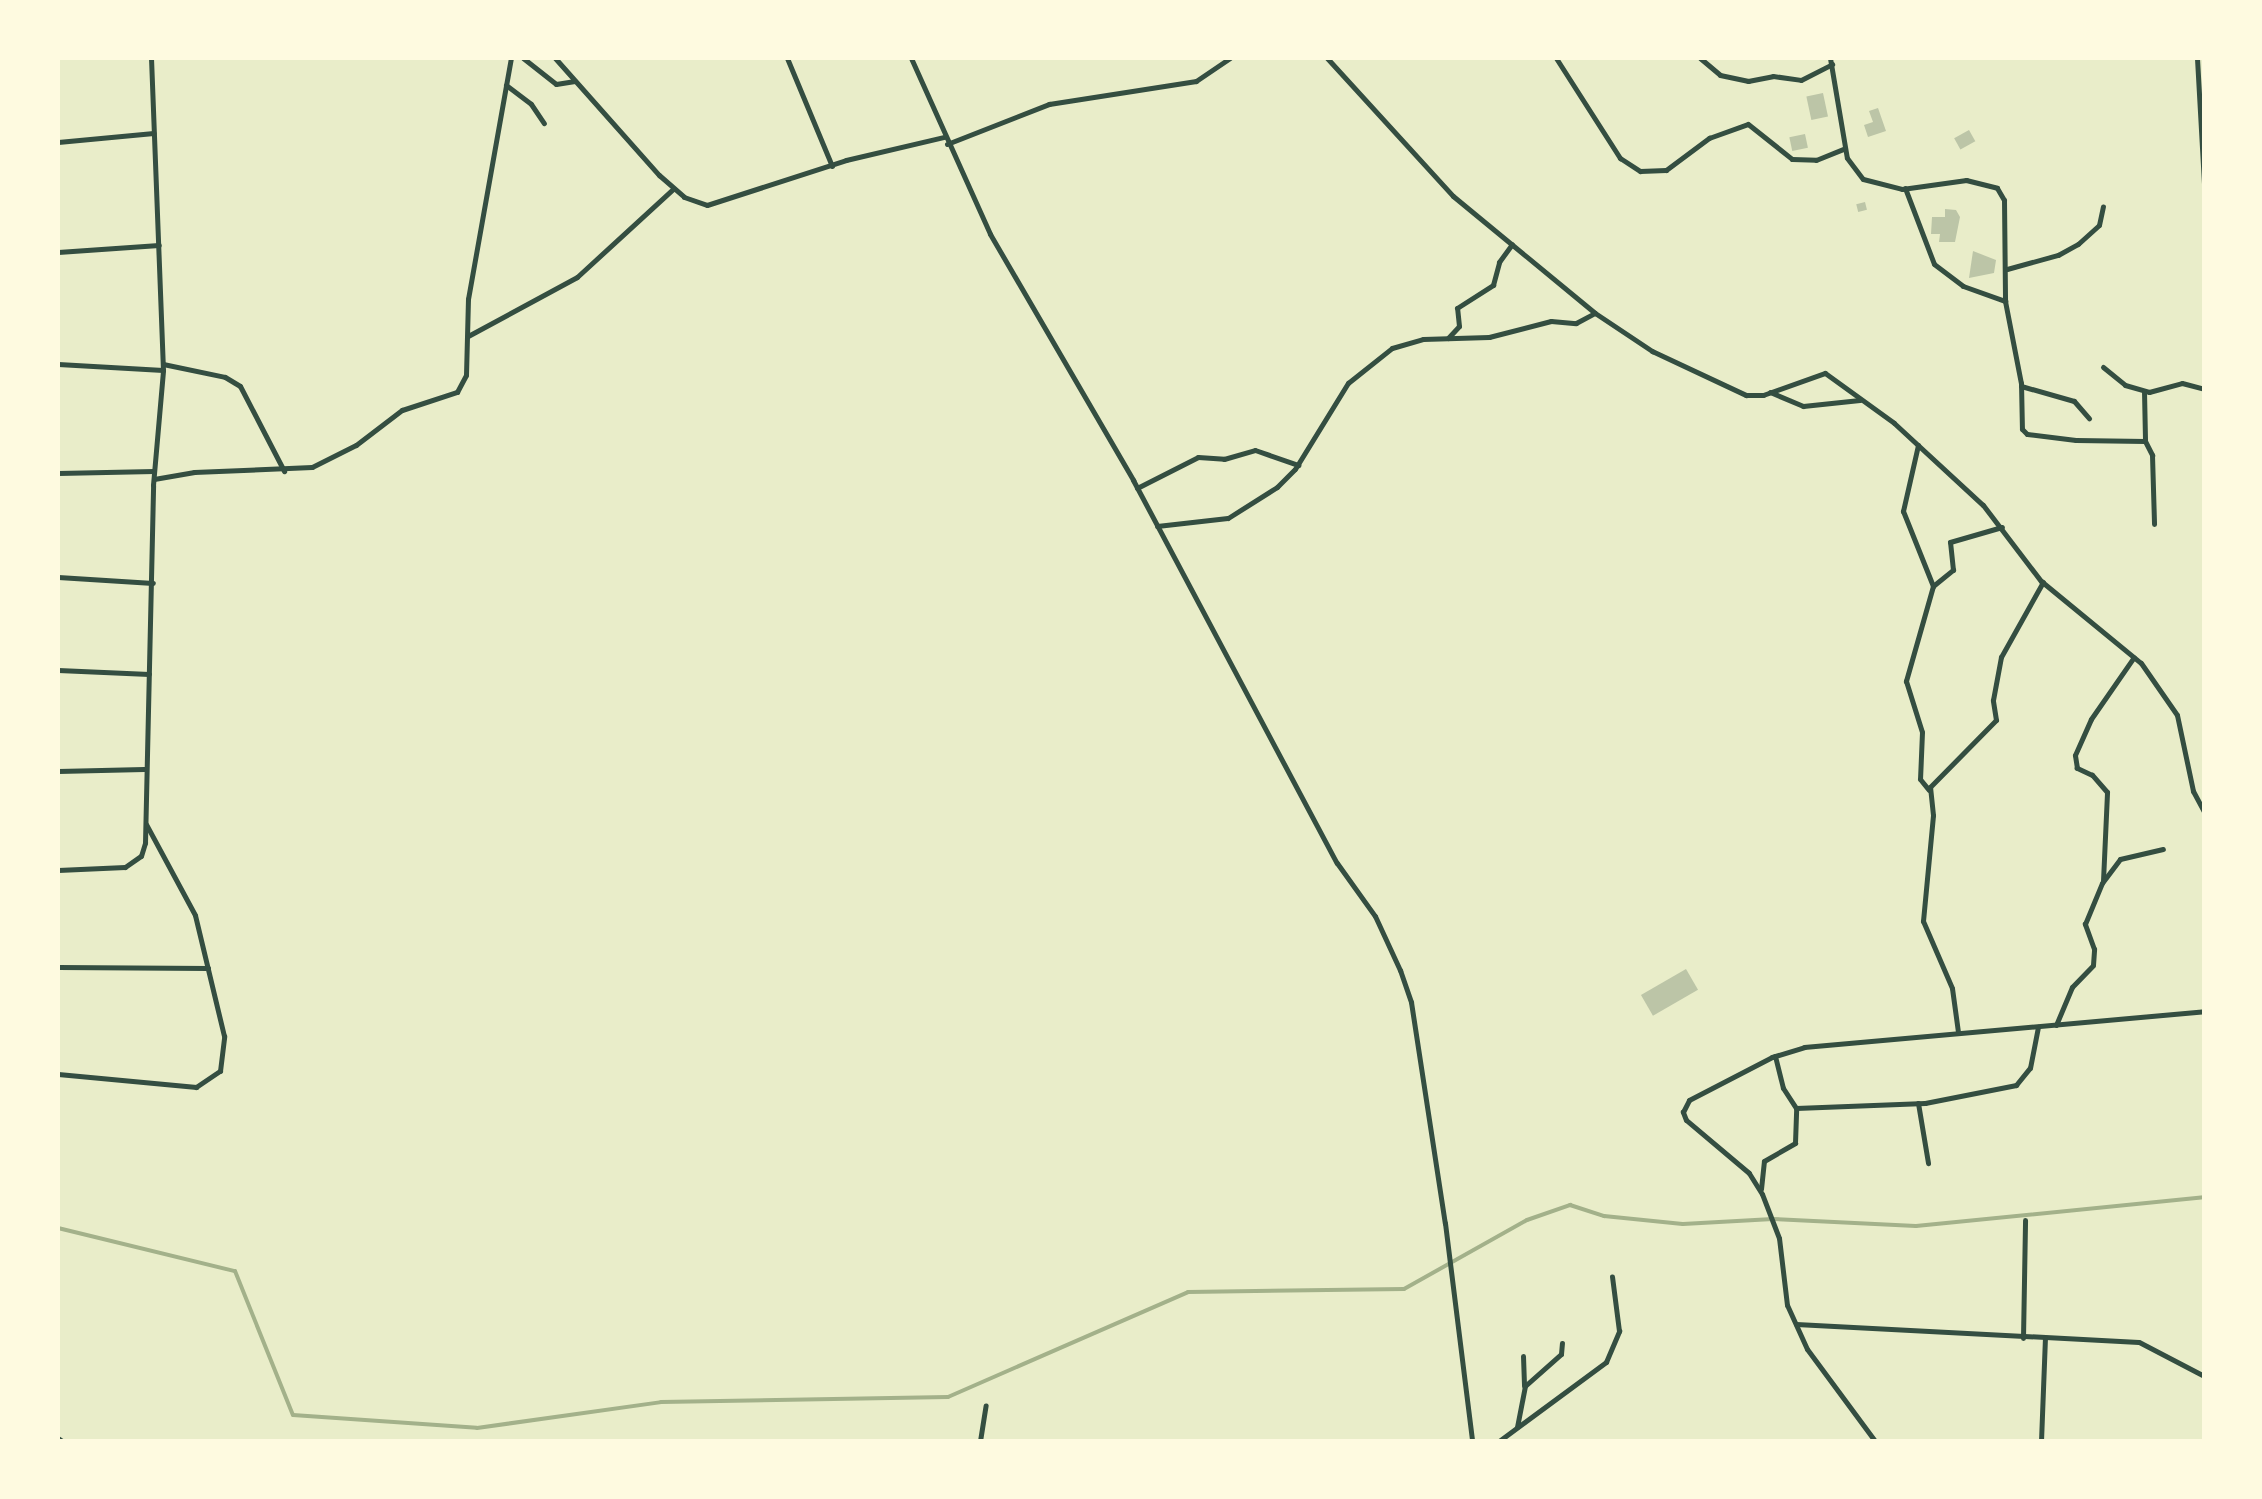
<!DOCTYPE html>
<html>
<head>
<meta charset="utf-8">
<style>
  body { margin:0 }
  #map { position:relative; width:2262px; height:1499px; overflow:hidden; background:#e9edc9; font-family:Overpass,sans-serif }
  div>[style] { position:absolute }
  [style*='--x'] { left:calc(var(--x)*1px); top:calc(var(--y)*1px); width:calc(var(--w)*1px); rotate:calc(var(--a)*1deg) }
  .stream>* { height:4px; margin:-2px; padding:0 2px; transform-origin:2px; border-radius:2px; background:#a3b18a }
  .building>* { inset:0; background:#bcc5a7; transform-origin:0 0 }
  .minor>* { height:5px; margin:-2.5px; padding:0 2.5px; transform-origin:2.5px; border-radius:2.5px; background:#344e41 }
  .tertiary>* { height:6px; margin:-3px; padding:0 3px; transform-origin:3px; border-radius:3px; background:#344e41 }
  span { translate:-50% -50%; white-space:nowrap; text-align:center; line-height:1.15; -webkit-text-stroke:8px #fefae0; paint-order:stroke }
  .frame { position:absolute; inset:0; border:60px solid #fefae0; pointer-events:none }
</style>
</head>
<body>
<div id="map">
  <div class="stream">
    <div style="--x:58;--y:1228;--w:182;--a:13.7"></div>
    <div style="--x:235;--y:1271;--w:155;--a:68.1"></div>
    <div style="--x:293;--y:1415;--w:184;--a:4"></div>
    <div style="--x:477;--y:1428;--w:186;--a:-8"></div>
    <div style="--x:661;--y:1402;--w:287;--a:-1"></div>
    <div style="--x:948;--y:1397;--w:262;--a:-23.6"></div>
    <div style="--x:1188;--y:1292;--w:216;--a:-0.8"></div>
    <div style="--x:1404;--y:1289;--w:141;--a:-29.3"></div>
    <div style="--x:1527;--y:1220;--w:46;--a:-19.2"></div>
    <div style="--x:1570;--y:1205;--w:36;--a:18"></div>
    <div style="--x:1604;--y:1216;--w:79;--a:5.8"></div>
    <div style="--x:1683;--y:1224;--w:90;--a:-3.2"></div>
    <div style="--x:1773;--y:1219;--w:143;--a:2.8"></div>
    <div style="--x:1916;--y:1226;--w:289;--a:-5.7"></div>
  </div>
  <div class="building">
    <div style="left:1823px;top:93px;width:24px;height:17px;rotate:78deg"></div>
    <div style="clip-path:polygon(1878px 108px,1886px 131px,1868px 137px,1864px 125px,1873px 122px,1869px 111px)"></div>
    <div style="left:1969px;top:130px;width:13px;height:17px;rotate:61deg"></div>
    <div style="left:1805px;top:134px;width:14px;height:16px;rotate:78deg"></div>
    <div style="left:1865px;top:202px;width:8px;height:9px;rotate:76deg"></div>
    <div style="clip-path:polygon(1945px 209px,1956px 210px,1960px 217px,1955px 242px,1939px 242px,1940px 234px,1931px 234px,1932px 217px,1945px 217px)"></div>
    <div style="clip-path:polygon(1973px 251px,1996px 260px,1994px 273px,1969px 278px)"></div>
    <div style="left:1686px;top:969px;width:24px;height:52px;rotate:60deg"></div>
  </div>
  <div class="minor">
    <div style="--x:523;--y:58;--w:42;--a:38.2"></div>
    <div style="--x:556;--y:84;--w:19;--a:-9"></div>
    <div style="--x:555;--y:58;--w:157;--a:48.4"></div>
    <div style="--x:659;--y:175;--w:33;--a:41"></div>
    <div style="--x:684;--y:197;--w:24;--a:19"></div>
    <div style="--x:707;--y:205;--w:146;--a:-17.9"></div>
    <div style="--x:846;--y:160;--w:101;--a:-13.2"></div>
    <div style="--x:787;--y:58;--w:117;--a:67.4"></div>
    <div style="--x:911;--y:58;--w:193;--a:65.8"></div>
    <div style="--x:990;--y:234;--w:285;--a:59.8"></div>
    <div style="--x:1133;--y:480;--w:434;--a:62"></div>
    <div style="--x:1337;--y:863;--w:65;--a:54.4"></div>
    <div style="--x:1375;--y:916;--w:60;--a:65.2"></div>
    <div style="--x:1400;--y:970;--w:34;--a:71"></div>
    <div style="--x:1411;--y:1002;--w:224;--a:81.3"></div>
    <div style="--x:1445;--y:1223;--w:220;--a:82.9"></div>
    <div style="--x:1327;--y:58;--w:187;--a:47.6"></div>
    <div style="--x:1453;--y:196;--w:184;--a:39.5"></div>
    <div style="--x:1595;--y:313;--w:69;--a:33.7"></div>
    <div style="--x:1652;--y:351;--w:104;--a:25.1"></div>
    <div style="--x:1746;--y:395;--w:17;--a:0"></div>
    <div style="--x:1763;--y:395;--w:66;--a:-19.5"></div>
    <div style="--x:1825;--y:373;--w:85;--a:35.9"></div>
    <div style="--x:1894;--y:423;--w:121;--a:42.7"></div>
    <div style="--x:1983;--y:505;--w:96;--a:52.7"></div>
    <div style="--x:2041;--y:581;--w:129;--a:39.4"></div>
    <div style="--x:2141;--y:663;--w:63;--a:55.3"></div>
    <div style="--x:2177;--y:715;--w:78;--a:78.1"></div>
    <div style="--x:2193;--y:791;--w:24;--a:62"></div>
    <div style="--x:1556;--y:58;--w:119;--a:57.4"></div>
    <div style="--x:1620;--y:158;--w:24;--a:33"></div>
    <div style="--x:1640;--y:171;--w:26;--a:-2"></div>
    <div style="--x:1666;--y:170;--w:54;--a:-36.7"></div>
    <div style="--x:1709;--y:138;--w:41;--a:-19.7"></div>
    <div style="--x:1748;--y:124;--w:56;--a:38.5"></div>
    <div style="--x:1792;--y:159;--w:24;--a:2"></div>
    <div style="--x:1816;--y:160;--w:31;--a:-22"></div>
    <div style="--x:1700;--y:58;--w:26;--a:40"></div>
    <div style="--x:1720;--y:75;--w:29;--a:12"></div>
    <div style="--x:1748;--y:81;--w:25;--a:-11"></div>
    <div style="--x:1773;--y:76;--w:28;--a:8"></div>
    <div style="--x:1801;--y:80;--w:35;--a:-27"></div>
    <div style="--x:1830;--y:58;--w:101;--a:80.4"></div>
    <div style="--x:1847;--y:158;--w:26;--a:53"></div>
    <div style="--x:1863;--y:179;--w:40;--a:14.4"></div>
    <div style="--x:1902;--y:189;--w:65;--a:-8"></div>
    <div style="--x:1966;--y:180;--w:32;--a:14"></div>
    <div style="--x:1997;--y:188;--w:14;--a:60"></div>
    <div style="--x:2004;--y:200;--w:101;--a:89.4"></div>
    <div style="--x:2005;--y:301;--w:84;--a:79"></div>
    <div style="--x:2021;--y:383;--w:46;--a:88.8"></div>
    <div style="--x:2022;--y:429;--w:7;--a:45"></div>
    <div style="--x:2027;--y:434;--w:49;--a:7"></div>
    <div style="--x:2076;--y:440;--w:69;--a:0.8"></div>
    <div style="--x:2145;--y:441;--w:16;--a:63"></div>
    <div style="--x:2152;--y:455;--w:69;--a:88.3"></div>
    <div style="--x:2197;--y:58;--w:127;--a:86.8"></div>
    <div style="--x:506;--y:85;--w:31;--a:37"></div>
    <div style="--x:531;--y:104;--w:23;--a:56"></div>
    <div style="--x:58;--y:142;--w:96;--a:-5.4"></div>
    <div style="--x:947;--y:144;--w:110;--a:-21.4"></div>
    <div style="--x:1049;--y:104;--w:149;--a:-8.9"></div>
    <div style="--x:1196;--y:81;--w:41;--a:-34.1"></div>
    <div style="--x:1905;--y:188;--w:81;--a:69.1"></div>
    <div style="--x:1934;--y:264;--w:36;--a:37"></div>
    <div style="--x:1963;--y:286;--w:45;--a:19.7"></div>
    <div style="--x:58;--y:252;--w:101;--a:-4"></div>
    <div style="--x:2007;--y:269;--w:53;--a:-15.4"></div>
    <div style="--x:2058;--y:255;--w:23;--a:-29"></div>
    <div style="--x:2078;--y:244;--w:28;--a:-42"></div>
    <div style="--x:2099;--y:225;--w:19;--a:-78"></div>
    <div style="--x:468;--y:336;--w:124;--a:-28.4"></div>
    <div style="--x:577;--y:277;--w:130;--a:-42.5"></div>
    <div style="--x:1448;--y:338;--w:16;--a:-47"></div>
    <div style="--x:1459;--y:326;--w:18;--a:-96"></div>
    <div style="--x:1457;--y:308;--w:43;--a:-32.6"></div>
    <div style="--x:1493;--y:285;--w:24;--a:-75"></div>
    <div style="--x:1499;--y:262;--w:22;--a:-54"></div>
    <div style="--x:58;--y:364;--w:105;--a:3.3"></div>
    <div style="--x:163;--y:364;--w:63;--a:11.8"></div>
    <div style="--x:225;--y:377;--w:17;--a:31"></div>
    <div style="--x:240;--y:386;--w:96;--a:62.6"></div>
    <div style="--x:2103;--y:367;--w:28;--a:39"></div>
    <div style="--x:2125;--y:385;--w:25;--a:16"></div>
    <div style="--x:2149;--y:392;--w:34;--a:-15"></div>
    <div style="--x:2182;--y:383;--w:23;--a:15"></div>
    <div style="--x:2021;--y:386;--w:55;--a:15.8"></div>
    <div style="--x:2074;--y:401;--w:23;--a:49"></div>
    <div style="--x:2144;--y:391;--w:49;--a:88.8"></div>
    <div style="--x:1770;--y:392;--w:36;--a:23"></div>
    <div style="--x:1803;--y:406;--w:57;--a:-6"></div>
    <div style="--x:1918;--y:445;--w:68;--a:102.8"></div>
    <div style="--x:1903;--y:511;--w:81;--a:68.2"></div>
    <div style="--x:1933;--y:586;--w:99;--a:105.9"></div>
    <div style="--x:1906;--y:681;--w:53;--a:72.6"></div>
    <div style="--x:1922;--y:732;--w:47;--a:92.4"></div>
    <div style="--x:1920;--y:779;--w:14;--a:51"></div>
    <div style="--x:58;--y:473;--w:96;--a:-1.2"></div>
    <div style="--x:154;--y:479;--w:41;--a:-9.9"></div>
    <div style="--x:194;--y:472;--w:118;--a:-2.4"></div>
    <div style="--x:312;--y:467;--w:49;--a:-26.6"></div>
    <div style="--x:356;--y:445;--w:58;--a:-37.3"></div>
    <div style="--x:402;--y:410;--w:58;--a:-18.1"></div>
    <div style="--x:457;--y:392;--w:19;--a:-62"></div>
    <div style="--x:466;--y:375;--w:76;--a:-88.5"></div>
    <div style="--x:468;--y:299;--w:245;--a:-79.9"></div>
    <div style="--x:1137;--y:488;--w:68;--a:-26.9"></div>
    <div style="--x:1198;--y:457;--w:26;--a:4"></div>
    <div style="--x:1224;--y:459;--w:32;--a:-16"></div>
    <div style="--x:1255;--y:450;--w:46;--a:19.2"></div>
    <div style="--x:1157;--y:526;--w:71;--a:-6.4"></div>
    <div style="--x:1228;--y:518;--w:58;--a:-32.3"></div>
    <div style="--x:1277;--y:487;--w:25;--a:-45"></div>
    <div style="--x:1295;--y:469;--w:101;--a:-58.4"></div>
    <div style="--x:1348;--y:383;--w:56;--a:-38.5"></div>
    <div style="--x:1392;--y:348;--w:32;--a:-16"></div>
    <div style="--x:1423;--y:339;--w:66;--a:-1.7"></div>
    <div style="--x:1489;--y:337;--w:64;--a:-14.5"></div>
    <div style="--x:1551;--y:321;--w:25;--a:5"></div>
    <div style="--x:1576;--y:323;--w:21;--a:-28"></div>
    <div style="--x:58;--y:577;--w:95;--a:3.6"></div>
    <div style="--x:1933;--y:586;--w:26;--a:-39"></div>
    <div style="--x:1953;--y:570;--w:28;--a:-96"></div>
    <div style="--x:1950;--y:542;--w:54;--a:-16.1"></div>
    <div style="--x:58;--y:670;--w:91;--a:2.5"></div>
    <div style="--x:58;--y:771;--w:86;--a:-1.3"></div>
    <div style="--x:58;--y:870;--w:67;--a:-2.6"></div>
    <div style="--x:125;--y:867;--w:19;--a:-35"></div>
    <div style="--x:141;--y:856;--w:14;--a:-73"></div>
    <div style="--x:145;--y:843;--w:358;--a:-88.7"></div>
    <div style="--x:153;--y:485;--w:115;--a:-85"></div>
    <div style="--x:163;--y:370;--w:312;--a:-92.2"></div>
    <div style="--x:2103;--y:881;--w:89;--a:-87.4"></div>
    <div style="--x:2107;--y:792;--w:23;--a:-131"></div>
    <div style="--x:2092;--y:775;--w:17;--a:-155"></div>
    <div style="--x:2077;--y:768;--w:13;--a:-99"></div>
    <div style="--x:2075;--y:755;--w:39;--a:-66"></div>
    <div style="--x:2091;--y:719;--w:75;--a:-55.3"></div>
    <div style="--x:58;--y:967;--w:150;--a:0.4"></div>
    <div style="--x:2056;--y:1025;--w:41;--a:-67.2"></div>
    <div style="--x:2072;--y:987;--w:30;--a:-46"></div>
    <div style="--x:2093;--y:965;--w:16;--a:-86"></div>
    <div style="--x:2094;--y:949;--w:27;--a:-110"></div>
    <div style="--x:2085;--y:924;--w:44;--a:-67.5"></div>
    <div style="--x:2102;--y:883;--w:30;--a:-53"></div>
    <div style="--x:2120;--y:859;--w:44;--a:-13.1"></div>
    <div style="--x:1958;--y:1032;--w:44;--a:-97.8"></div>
    <div style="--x:1952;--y:988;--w:73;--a:-113.4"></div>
    <div style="--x:1923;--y:921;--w:106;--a:-84.6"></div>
    <div style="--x:1933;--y:815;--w:28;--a:-96"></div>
    <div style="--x:1930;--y:787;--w:94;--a:-45.4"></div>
    <div style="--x:1996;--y:720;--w:20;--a:-99"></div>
    <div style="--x:1993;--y:700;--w:44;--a:-79.5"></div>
    <div style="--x:2001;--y:657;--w:86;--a:-60.8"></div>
    <div style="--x:1775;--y:1056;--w:33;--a:76"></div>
    <div style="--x:1783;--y:1088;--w:24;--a:57"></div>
    <div style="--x:1796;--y:1108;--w:129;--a:-2.2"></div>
    <div style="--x:1925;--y:1103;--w:93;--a:-11.2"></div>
    <div style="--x:2016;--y:1085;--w:22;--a:-51"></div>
    <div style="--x:2030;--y:1068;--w:42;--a:-79"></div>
    <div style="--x:58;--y:1074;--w:139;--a:5.4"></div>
    <div style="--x:196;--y:1087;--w:29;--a:-34"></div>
    <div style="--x:220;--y:1071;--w:35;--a:-83"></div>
    <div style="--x:224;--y:1036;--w:124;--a:-103.5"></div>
    <div style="--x:195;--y:915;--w:103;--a:-118.3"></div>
    <div style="--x:1918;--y:1103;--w:61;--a:80.5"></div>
    <div style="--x:1761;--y:1189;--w:28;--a:-84"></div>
    <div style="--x:1764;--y:1161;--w:36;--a:-30"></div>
    <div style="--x:1795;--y:1143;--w:35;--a:-88"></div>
    <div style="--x:1796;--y:1324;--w:343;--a:3"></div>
    <div style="--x:2139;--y:1342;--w:73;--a:27.6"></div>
    <div style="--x:2023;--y:1338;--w:118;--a:-89"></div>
    <div style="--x:1523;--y:1356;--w:30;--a:88"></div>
    <div style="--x:1517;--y:1427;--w:42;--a:-79"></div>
    <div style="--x:1525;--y:1386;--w:48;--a:-41.6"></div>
    <div style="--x:1561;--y:1354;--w:11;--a:-85"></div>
    <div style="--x:980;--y:1441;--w:36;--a:-81"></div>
    <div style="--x:1499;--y:1441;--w:133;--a:-36.4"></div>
    <div style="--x:1606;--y:1362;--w:34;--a:-67"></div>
    <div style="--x:1619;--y:1331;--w:55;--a:-97.3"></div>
    <div style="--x:1875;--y:1441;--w:114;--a:-126.5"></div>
    <div style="--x:1807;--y:1349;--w:48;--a:-114.4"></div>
    <div style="--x:1787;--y:1305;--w:67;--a:-96.8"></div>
    <div style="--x:1779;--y:1238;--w:47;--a:-111.1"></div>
    <div style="--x:1762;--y:1194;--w:25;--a:-122"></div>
    <div style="--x:1749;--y:1173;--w:82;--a:-139.9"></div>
    <div style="--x:1686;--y:1120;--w:9;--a:-111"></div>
    <div style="--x:1683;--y:1112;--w:13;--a:-63"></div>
    <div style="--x:1689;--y:1100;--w:93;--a:-27.4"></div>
    <div style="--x:1772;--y:1057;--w:34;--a:-17"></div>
    <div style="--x:1804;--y:1047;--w:402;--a:-5.1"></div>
    <div style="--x:2041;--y:1441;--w:103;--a:-87.8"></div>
  </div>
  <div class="tertiary">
    <div style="--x:58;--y:1439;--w:4;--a:34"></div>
  </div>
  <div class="frame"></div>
</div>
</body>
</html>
